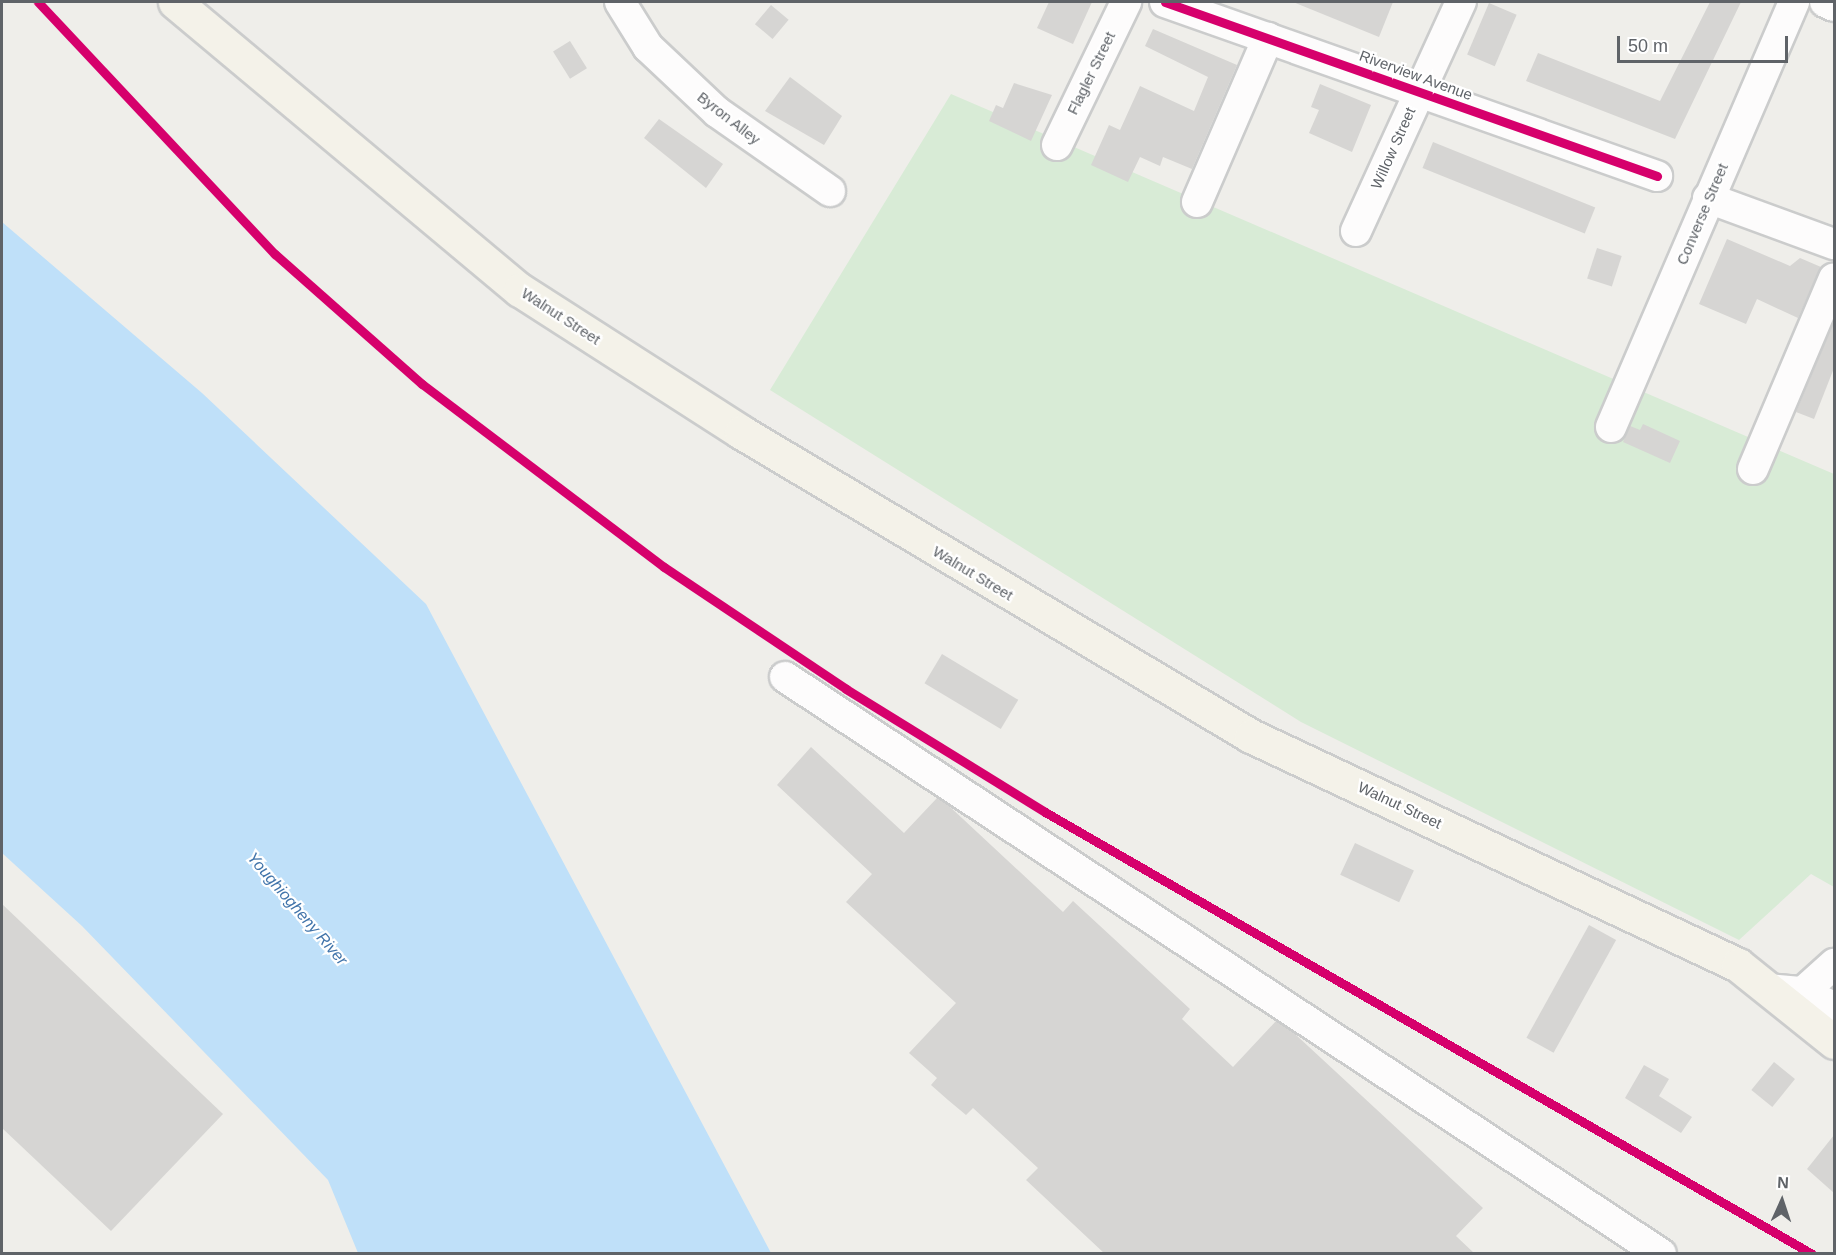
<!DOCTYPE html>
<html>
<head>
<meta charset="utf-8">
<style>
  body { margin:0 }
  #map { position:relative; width:1836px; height:1255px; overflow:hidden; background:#efeeea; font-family:Arial,sans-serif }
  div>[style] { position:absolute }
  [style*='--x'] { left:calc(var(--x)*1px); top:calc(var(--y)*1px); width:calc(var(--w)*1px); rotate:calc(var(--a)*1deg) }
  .green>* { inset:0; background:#d8ebd6 }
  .water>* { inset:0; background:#bfe0f9 }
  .building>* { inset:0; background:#d6d5d3; transform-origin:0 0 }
  .roads { filter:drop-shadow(2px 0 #cbcccc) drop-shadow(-2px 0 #cbcccc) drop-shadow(0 2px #cbcccc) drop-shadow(0 -2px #cbcccc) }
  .minor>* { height:30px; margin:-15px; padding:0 15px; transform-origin:15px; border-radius:15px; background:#fdfcfc }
  .major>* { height:33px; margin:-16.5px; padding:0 16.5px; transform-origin:16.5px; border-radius:16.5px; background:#f4f2e9 }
  .cycleway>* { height:9px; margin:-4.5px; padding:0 4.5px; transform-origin:4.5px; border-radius:4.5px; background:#d6006c }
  span { translate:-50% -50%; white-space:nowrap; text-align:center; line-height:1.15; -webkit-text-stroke:4.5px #fff; paint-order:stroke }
  .street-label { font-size:15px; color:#5f6368 }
  .water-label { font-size:16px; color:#4174aa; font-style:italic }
  .frame { position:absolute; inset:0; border:3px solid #5f6368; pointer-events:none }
  .north { position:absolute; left:1752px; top:1171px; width:60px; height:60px; -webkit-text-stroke:4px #fff; paint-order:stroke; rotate:3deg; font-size:16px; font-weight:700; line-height:24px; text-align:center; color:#5f6368 }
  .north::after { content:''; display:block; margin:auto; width:21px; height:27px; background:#5f6368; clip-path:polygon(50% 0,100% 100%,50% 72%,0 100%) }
  .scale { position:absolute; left:1617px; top:36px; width:171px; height:27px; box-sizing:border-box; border:3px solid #5f6368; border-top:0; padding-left:8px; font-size:18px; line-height:21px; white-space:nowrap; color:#5f6368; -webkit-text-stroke:4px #fff; paint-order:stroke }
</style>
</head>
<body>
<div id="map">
  <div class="green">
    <div style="clip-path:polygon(951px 94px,1834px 474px,1834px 887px,1811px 874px,1739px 940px,1301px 722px,770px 390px)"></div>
  </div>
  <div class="water">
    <div style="clip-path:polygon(2px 222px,202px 393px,426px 604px,771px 1253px,358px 1253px,328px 1180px,82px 926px,2px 853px)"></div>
  </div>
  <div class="building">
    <div style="clip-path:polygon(1049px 2px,1092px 2px,1073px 44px,1037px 28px)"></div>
    <div style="clip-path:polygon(1293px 2px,1393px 2px,1379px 37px)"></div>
    <div style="clip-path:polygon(1710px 2px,1741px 2px,1675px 139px,1526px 81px,1538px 53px,1660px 101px)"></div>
    <div style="left:1489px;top:3px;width:30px;height:56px;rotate:23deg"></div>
    <div style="left:771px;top:5px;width:23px;height:25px;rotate:40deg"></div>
    <div style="clip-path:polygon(1153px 29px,1237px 65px,1192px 169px,1163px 157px,1160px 166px,1140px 157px,1128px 182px,1091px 165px,1109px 125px,1120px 130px,1140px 86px,1194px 111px,1208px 77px,1145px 46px)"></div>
    <div style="left:570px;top:41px;width:32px;height:20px;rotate:58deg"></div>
    <div style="clip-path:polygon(790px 77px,842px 116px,824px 145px,765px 111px)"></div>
    <div style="clip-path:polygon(1014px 83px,1052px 95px,1031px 141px,989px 121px,996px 105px,1003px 108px)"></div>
    <div style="clip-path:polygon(1320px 84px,1371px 105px,1352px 152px,1309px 133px,1319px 110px,1311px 107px)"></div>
    <div style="clip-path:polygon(659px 119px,723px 164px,706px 188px,644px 138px)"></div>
    <div style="left:1433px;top:142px;width:175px;height:28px;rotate:22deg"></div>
    <div style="clip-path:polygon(1727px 239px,1790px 266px,1800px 258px,1821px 267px,1798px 318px,1757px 299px,1746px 324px,1699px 304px)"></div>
    <div style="left:1597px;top:248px;width:26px;height:32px;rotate:18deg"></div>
    <div style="clip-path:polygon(1834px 321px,1834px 368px,1814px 419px,1796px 412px)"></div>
    <div style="clip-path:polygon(1643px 424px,1680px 441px,1670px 463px,1623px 442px,1630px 426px,1640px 430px)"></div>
    <div style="left:942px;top:654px;width:89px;height:34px;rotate:31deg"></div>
    <div style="clip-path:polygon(811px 747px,904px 833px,937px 798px,948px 805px,1063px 912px,1073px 901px,1190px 1009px,1182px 1019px,1233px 1067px,1276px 1021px,1295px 1034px,1483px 1208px,1456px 1236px,1475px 1254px,1105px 1254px,1026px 1180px,1038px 1168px,973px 1108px,966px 1115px,948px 1100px,931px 1085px,937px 1078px,909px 1053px,956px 1003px,846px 902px,872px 874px,777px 785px)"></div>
    <div style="left:1355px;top:843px;width:65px;height:35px;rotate:25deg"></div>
    <div style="clip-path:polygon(2px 904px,223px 1114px,111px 1231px,2px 1128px)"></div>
    <div style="left:1589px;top:925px;width:31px;height:129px;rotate:29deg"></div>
    <div style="left:1774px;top:1062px;width:27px;height:36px;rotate:39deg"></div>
    <div style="clip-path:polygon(1644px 1065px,1669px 1079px,1659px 1096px,1692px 1117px,1681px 1133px,1625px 1098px)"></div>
    <div style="clip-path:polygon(1834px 1135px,1834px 1193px,1807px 1169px)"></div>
  </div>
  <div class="roads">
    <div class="minor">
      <div style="--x:620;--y:2;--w:53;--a:58.1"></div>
      <div style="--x:648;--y:47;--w:95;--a:43.3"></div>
      <div style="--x:717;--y:112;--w:138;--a:35"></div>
      <div style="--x:1165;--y:2;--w:522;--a:19.48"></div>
      <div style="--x:1825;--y:2;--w:10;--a:24"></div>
      <div style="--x:1057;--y:145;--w:159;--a:-64.2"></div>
      <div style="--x:1708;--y:198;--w:134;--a:20.1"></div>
      <div style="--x:1197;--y:202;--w:179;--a:-66.6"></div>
      <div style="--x:1356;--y:231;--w:252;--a:-65.4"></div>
      <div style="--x:1611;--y:427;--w:463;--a:-66.7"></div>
      <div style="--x:1753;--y:469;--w:207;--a:-67"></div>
      <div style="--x:785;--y:677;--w:1049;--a:33.37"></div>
      <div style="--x:1767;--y:989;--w:36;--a:5"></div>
      <div style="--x:1803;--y:992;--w:34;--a:26"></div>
      <div style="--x:1803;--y:992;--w:42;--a:-42.1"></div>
    </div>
    <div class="major">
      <div style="--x:175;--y:2;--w:449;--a:39.9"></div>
      <div style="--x:520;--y:290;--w:263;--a:32.7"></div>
      <div style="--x:741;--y:432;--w:594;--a:30.8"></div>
      <div style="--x:1251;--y:736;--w:538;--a:25.18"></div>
      <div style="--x:1738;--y:965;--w:123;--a:38.7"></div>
    </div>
  </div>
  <div class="cycleway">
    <div style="--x:38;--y:2;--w:346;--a:46.8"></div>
    <div style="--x:275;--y:254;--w:196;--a:41.5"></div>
    <div style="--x:422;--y:384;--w:303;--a:37.1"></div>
    <div style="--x:664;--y:567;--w:219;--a:33.8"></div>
    <div style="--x:846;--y:689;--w:234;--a:31.7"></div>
    <div style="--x:1045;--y:812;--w:885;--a:29.95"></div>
    <div style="--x:1165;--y:2;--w:522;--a:19.48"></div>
  </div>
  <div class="street-label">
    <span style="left:1091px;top:73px;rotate:-64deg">Flagler Street</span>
    <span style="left:1416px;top:75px;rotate:20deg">Riverview Avenue</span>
    <span style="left:729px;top:118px;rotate:38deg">Byron Alley</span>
    <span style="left:1393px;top:148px;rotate:-66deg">Willow Street</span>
    <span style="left:1702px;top:214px;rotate:-67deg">Converse Street</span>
    <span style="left:561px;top:316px;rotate:33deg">Walnut Street</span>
    <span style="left:973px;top:573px;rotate:31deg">Walnut Street</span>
    <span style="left:1400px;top:805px;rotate:25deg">Walnut Street</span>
  </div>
  <div class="water-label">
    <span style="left:297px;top:909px;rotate:49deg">Youghiogheny River</span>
  </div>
  <div class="frame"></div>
  <div class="north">N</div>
  <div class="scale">50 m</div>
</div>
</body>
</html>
